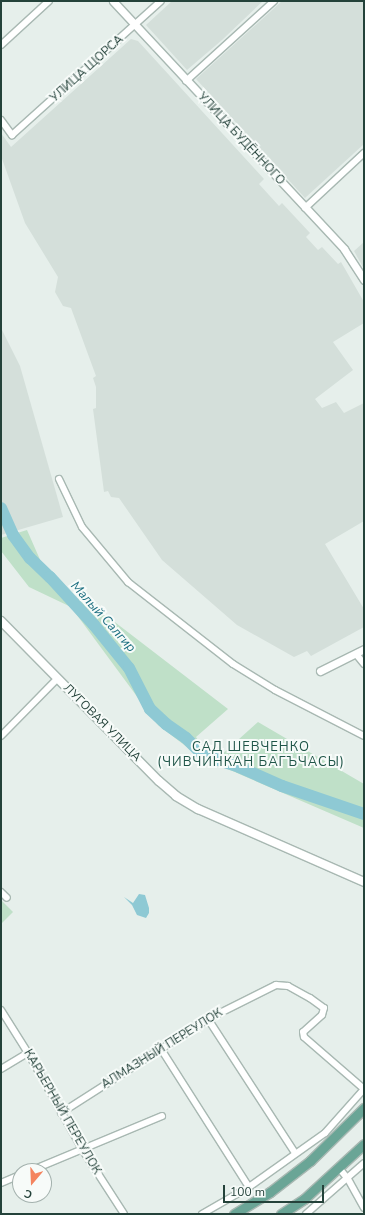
<!DOCTYPE html>
<html>
<head>
<meta charset="utf-8">
<style>
  body { margin:0 }
  #map { position:relative; width:365px; height:1215px; overflow:hidden; background:#e6efeb; font-family:"Nunito Sans",sans-serif }
  div>[style] { position:absolute }
  [style*='--x'] { left:calc(var(--x)*1px); top:calc(var(--y)*1px); width:calc(var(--w)*1px); rotate:calc(var(--a)*1deg) }
  .built>* { inset:0; background:#d4dfda }
  .green>* { inset:0; background:#bfe0c8 }
  .water>* { inset:0; background:#8ec9d4 }
  .river>* { height:12px; margin:-6px; padding:0 6px; transform-origin:6px; border-radius:6px; background:#8ec9d4 }
  .roads { filter:drop-shadow(1px 0 #a8b8b2) drop-shadow(-1px 0 #a8b8b2) drop-shadow(0 1px #a8b8b2) drop-shadow(0 -1px #a8b8b2) }
  .minor>* { height:6px; margin:-3px; padding:0 3px; transform-origin:3px; border-radius:3px; background:#fff }
  .tertiary>* { height:7px; margin:-3.5px; padding:0 3.5px; transform-origin:3.5px; border-radius:3.5px; background:#fff }
  .secondary>* { height:8px; margin:-4px; padding:0 4px; transform-origin:4px; border-radius:4px; background:#fff }
  .primary>* { height:9px; margin:-4.5px; padding:0 4.5px; transform-origin:4.5px; border-radius:4.5px; background:#6aa596 }
  span { translate:-50% -50%; white-space:nowrap; text-align:center; line-height:1.15; -webkit-text-stroke:4px #f7fbf9; paint-order:stroke }
  .street-label { font-size:12px; color:#24423a }
  .water-label { font-size:13px; color:#1c6f80; font-style:italic }
  .neighbourhood-label { font-size:13px; color:#1f5548; letter-spacing:1px }
  .frame { position:absolute; inset:0; border:2px solid #24423a; pointer-events:none }
  .north { position:absolute; left:12px; top:1163px; width:40px; height:40px; box-sizing:border-box; background:#f7fbf9; border:1px solid #a3b1ad; border-radius:50%; rotate:199deg; font-size:11px; font-weight:700; line-height:16px; text-align:center; color:#24423a }
  .north::after { content:''; display:block; margin:auto; width:14px; height:18px; background:#f4845f; clip-path:polygon(50% 0,100% 100%,50% 72%,0 100%) }
  .scale { position:absolute; left:223px; top:1185px; width:101px; height:18px; box-sizing:border-box; border:2px solid #24423a; border-top:0; padding-left:5px; font-size:12px; line-height:14px; white-space:nowrap; color:#24423a; -webkit-text-stroke:3px #f7fbf9; paint-order:stroke }
</style>
</head>
<body>
<div id="map">
  <div class="built">
    <div style="clip-path:polygon(172px 1px,263px 1px,222px 40px,187px 70px,146px 25px)"></div>
    <div style="clip-path:polygon(282px 1px,364px 1px,364px 144px,305px 198px,196px 79px)"></div>
    <div style="clip-path:polygon(131px 39px,138px 41px,264px 179px,259px 184px,279px 206px,282px 203px,310px 233px,306px 237px,318px 250px,322px 247px,338px 264px,341px 262px,364px 302px,364px 323px,333px 342px,353px 370px,315px 399px,322px 408px,336px 402px,344px 413px,364px 403px,364px 521px,325px 544px,364px 609px,364px 627px,311px 656px,307px 651px,294px 657px,237px 625px,162px 560px,119px 498px,111px 497px,108px 491px,104px 492px,93px 409px,96px 408px,96px 387px,93px 378px,96px 376px,71px 308px,63px 306px,55px 292px,58px 277px,25px 223px,1px 156px,1px 133px,11px 147px)"></div>
    <div style="clip-path:polygon(364px 242px,364px 269px,354px 251px)"></div>
    <div style="clip-path:polygon(1px 328px,20px 366px,63px 517px,1px 535px)"></div>
  </div>
  <div class="green">
    <div style="clip-path:polygon(27px 530px,45px 571px,99px 617px,103px 613px,228px 709px,196px 737px,205px 751px,219px 757px,258px 722px,364px 784px,364px 828px,200px 757px,158px 725px,71px 607px,29px 587px,1px 551px,1px 538px)"></div>
    <div style="clip-path:polygon(1px 900px,13px 912px,1px 924px)"></div>
  </div>
  <div class="water">
    <div style="clip-path:polygon(139px 894px,145px 895px,149px 908px,149px 913px,146px 918px,137px 915px,132px 905px,124px 897px,133px 903px)"></div>
  </div>
  <div class="river">
    <div style="--x:1;--y:508;--w:30;--a:66"></div>
    <div style="--x:13;--y:535;--w:29;--a:54"></div>
    <div style="--x:30;--y:558;--w:28;--a:44"></div>
    <div style="--x:50;--y:577;--w:65;--a:47.5"></div>
    <div style="--x:94;--y:625;--w:55;--a:50.9"></div>
    <div style="--x:129;--y:668;--w:46;--a:62.9"></div>
    <div style="--x:150;--y:709;--w:22;--a:43"></div>
    <div style="--x:166;--y:724;--w:24;--a:35"></div>
    <div style="--x:186;--y:738;--w:24;--a:45"></div>
    <div style="--x:203;--y:755;--w:38;--a:18"></div>
    <div style="--x:239;--y:767;--w:47;--a:23.8"></div>
    <div style="--x:282;--y:786;--w:87;--a:18.9"></div>
  </div>
  <div class="roads">
    <div class="minor">
      <div style="--x:1;--y:45;--w:65;--a:-42.5"></div>
      <div style="--x:186;--y:81;--w:119;--a:-42.3"></div>
      <div style="--x:1;--y:120;--w:19;--a:54"></div>
      <div style="--x:12;--y:135;--w:200;--a:-42"></div>
      <div style="--x:305;--y:208;--w:81;--a:-43"></div>
      <div style="--x:59;--y:479;--w:53;--a:64.4"></div>
      <div style="--x:82;--y:527;--w:72;--a:50.1"></div>
      <div style="--x:128;--y:582;--w:133;--a:38"></div>
      <div style="--x:233;--y:664;--w:49;--a:31.8"></div>
      <div style="--x:275;--y:690;--w:100;--a:27.3"></div>
      <div style="--x:356;--y:654;--w:13;--a:51"></div>
      <div style="--x:1;--y:736;--w:81;--a:-45.5"></div>
      <div style="--x:1;--y:892;--w:8;--a:45"></div>
      <div style="--x:1;--y:1010;--w:51;--a:57.9"></div>
      <div style="--x:28;--y:1053;--w:110;--a:60.6"></div>
      <div style="--x:82;--y:1149;--w:77;--a:57.1"></div>
      <div style="--x:208;--y:1019;--w:160;--a:57"></div>
      <div style="--x:161;--y:1049;--w:164;--a:57.5"></div>
      <div style="--x:1;--y:1069;--w:31;--a:-31"></div>
      <div style="--x:61;--y:1113;--w:174;--a:-32.6"></div>
      <div style="--x:208;--y:1019;--w:76;--a:-26.6"></div>
      <div style="--x:276;--y:985;--w:12;--a:5"></div>
      <div style="--x:288;--y:986;--w:25;--a:29"></div>
      <div style="--x:310;--y:998;--w:17;--a:36"></div>
      <div style="--x:324;--y:1008;--w:7;--a:106"></div>
      <div style="--x:322;--y:1015;--w:25;--a:138"></div>
      <div style="--x:303;--y:1032;--w:5;--a:79"></div>
      <div style="--x:304;--y:1037;--w:79;--a:40.9"></div>
      <div style="--x:339;--y:1168;--w:14;--a:51"></div>
      <div style="--x:348;--y:1179;--w:33;--a:61"></div>
      <div style="--x:30;--y:1171;--w:143;--a:-22.6"></div>
      <div style="--x:1;--y:1183;--w:21;--a:-23"></div>
      <div style="--x:202;--y:1214;--w:54;--a:-29.9"></div>
      <div style="--x:249;--y:1187;--w:93;--a:-35.4"></div>
      <div style="--x:325;--y:1133;--w:59;--a:-48.4"></div>
      <div style="--x:306;--y:1214;--w:77;--a:-41.3"></div>
    </div>
    <div class="tertiary">
      <div style="--x:113;--y:1;--w:339;--a:47"></div>
      <div style="--x:344;--y:249;--w:37;--a:57"></div>
      <div style="--x:320;--y:671;--w:49;--a:-26.6"></div>
    </div>
    <div class="secondary">
      <div style="--x:1;--y:621;--w:225;--a:45.4"></div>
      <div style="--x:159;--y:781;--w:23;--a:41"></div>
      <div style="--x:176;--y:796;--w:26;--a:31"></div>
      <div style="--x:198;--y:809;--w:181;--a:23.7"></div>
    </div>
    <div class="primary">
      <div style="--x:234;--y:1214;--w:42;--a:-31.4"></div>
      <div style="--x:270;--y:1192;--w:51;--a:-37.8"></div>
      <div style="--x:310;--y:1161;--w:76;--a:-44.5"></div>
      <div style="--x:281;--y:1214;--w:27;--a:-33"></div>
      <div style="--x:304;--y:1199;--w:81;--a:-42.5"></div>
    </div>
  </div>
  <div class="street-label">
    <span style="left:87px;top:69px;rotate:-42deg">УЛИЦА ЩОРСА</span>
    <span style="left:241px;top:139px;rotate:47deg">УЛИЦА БУДЁННОГО</span>
    <span style="left:102px;top:723px;rotate:45deg">ЛУГОВАЯ УЛИЦА</span>
    <span style="left:162px;top:1049px;rotate:-32deg">АЛМАЗНЫЙ ПЕРЕУЛОК</span>
    <span style="left:62px;top:1112px;rotate:60deg">КАРЬЕРНЫЙ ПЕРЕУЛОК</span>
  </div>
  <div class="water-label">
    <span style="left:103px;top:617px;rotate:48deg">Малый Салгир</span>
  </div>
  <div class="neighbourhood-label">
    <span style="left:251px;top:755px">САД ШЕВЧЕНКО<br>(ЧИВЧИНКАН БАГЪЧАСЫ)</span>
  </div>
  <div class="frame"></div>
  <div class="north">С</div>
  <div class="scale">100 m</div>
</div>
</body>
</html>
